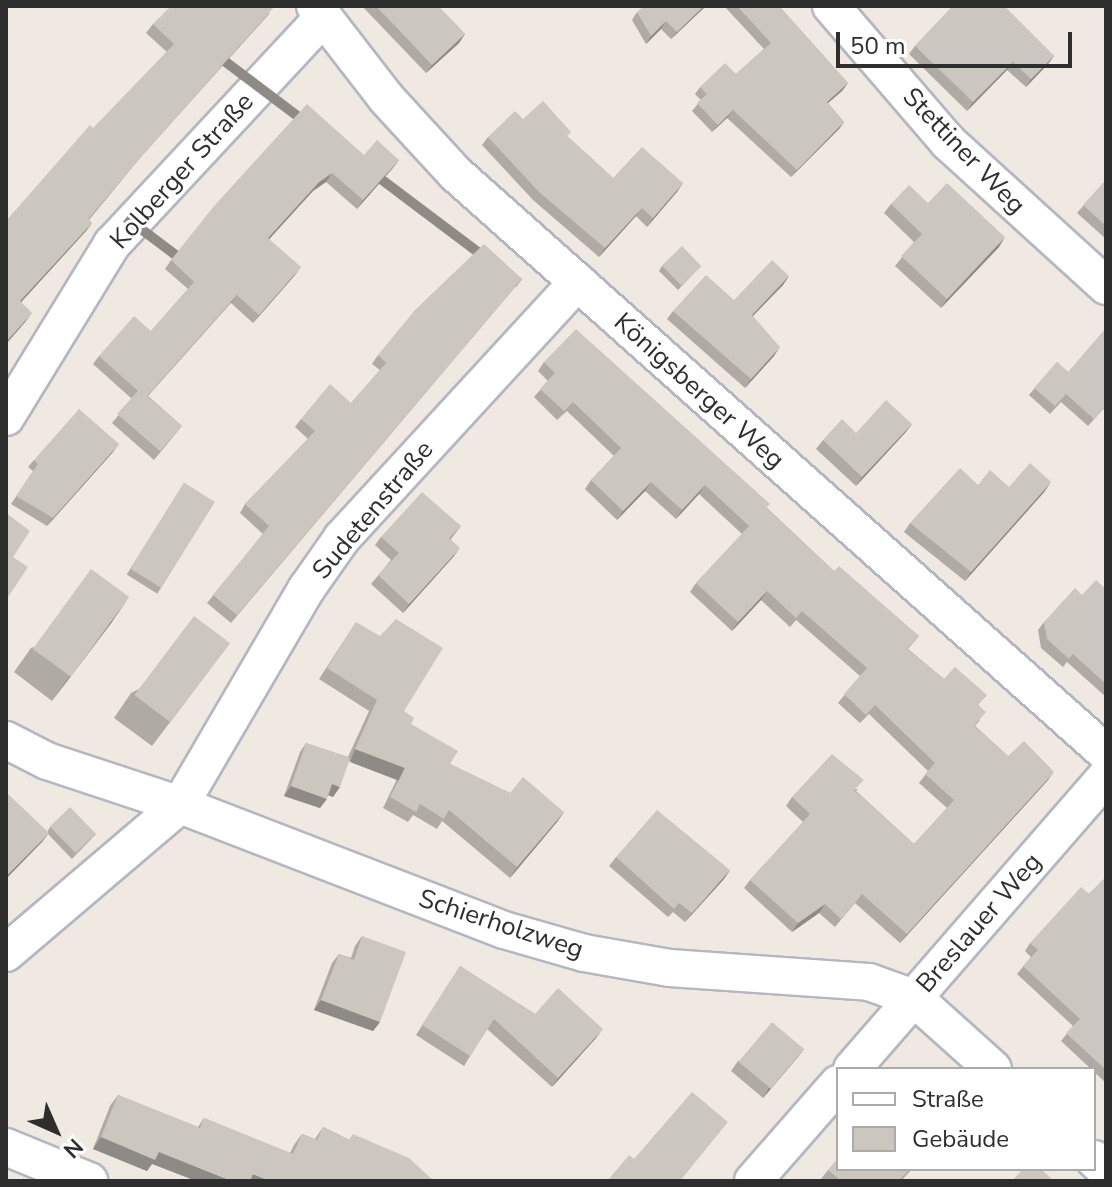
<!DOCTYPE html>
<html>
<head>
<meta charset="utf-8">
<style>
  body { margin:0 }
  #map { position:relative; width:1112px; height:1187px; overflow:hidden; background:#efe9e1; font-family:"Nunito Sans",sans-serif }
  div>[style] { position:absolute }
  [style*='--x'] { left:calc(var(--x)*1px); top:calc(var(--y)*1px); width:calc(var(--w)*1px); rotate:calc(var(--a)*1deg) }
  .roads { filter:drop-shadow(2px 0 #b4b7c1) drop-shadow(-2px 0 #b4b7c1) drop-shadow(0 2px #b4b7c1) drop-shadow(0 -2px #b4b7c1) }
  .minor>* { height:36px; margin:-18px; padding:0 18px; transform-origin:18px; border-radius:18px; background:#fff }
  .wall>* { inset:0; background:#afaba4; transform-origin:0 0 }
  .shaded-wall>* { inset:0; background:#8e8b86; transform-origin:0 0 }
  .building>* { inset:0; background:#cbc7bf; transform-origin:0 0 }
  span { translate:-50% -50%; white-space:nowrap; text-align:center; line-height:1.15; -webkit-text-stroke:6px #fff; paint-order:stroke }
  .street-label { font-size:26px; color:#2e2e2e }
  .frame { position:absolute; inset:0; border:8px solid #2e2e2e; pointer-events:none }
  .legend { position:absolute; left:836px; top:1067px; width:260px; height:104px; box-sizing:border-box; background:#fff; border:2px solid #ababab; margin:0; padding:10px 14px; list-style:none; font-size:24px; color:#2e2e2e }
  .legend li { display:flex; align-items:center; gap:16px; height:40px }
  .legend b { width:40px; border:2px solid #ababab }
  .north { position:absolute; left:16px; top:1091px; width:80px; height:80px; -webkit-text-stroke:6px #fff; paint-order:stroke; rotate:135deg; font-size:22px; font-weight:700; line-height:32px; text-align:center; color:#2e2e2e }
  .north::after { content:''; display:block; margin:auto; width:28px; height:36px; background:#2e2e2e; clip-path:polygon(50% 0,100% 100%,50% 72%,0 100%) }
  .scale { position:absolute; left:836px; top:32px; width:236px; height:36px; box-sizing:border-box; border:4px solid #2e2e2e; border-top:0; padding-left:10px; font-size:24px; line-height:28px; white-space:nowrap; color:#2e2e2e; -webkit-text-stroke:6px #fff; paint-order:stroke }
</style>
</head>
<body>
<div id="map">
  <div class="roads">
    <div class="minor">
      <div style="--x:315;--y:6;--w:116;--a:52.3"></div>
      <div style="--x:386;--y:98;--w:103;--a:47.4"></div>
      <div style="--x:456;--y:174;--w:870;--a:41.69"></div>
      <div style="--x:831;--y:6;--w:179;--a:49.3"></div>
      <div style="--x:948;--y:142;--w:214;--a:42.3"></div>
      <div style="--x:6;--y:417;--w:203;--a:-58.5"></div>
      <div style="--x:112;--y:244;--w:308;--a:-47"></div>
      <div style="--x:6;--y:740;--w:46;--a:27.1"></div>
      <div style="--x:47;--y:761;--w:140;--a:18.3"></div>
      <div style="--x:180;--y:805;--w:347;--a:21.1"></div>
      <div style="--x:504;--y:930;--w:83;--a:16"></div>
      <div style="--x:584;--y:953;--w:87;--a:9.9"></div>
      <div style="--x:670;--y:968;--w:199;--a:4"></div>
      <div style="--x:869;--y:982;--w:48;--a:19.6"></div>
      <div style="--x:914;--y:998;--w:106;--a:41.9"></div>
      <div style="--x:6;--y:953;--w:228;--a:-40.4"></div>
      <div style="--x:180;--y:805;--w:251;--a:-59.7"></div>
      <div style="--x:307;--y:588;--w:61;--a:-55"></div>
      <div style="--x:342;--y:538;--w:348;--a:-47.4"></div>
      <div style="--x:852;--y:1069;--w:387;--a:-49"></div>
      <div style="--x:6;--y:1147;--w:90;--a:22.3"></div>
      <div style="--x:1094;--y:1159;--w:16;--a:43"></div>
      <div style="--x:753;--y:1181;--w:129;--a:-48.8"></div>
    </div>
  </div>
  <div class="wall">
    <div style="clip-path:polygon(362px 6px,438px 6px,465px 34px,459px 43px,426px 73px)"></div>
    <div style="clip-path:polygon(706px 6px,671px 39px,661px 29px,646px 44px,632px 20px,637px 12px)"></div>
    <div style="clip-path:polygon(724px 6px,779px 6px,848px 83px,842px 91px,828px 103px,844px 122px,839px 129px,791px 177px,727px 118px,712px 132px,692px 111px,701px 100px,695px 94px,700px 87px,736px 74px,764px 49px)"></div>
    <div style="clip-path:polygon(951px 6px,1004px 6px,1054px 56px,1048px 64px,1026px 87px,1007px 70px,967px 111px,909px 54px,915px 46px,952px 7px)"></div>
    <div style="clip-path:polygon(270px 13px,140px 158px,89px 220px,92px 223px,86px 231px,21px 302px,26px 321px,6px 344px,6px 221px,167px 52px,146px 33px,153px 24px)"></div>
    <div style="clip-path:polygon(523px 119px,567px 136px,613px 178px,683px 183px,647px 227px,636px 216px,599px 257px,533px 200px,482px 145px,488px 137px)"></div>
    <div style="clip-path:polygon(364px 155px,399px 160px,357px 209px,326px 182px,313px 191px,269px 239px,295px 275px,253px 323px,231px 303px,148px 396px,182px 426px,154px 460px,112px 423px,132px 399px,93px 364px,99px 356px,151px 331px,188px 289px,165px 269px,171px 260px)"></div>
    <div style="clip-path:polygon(1106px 180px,1106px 239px,1077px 213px)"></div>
    <div style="clip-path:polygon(928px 203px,999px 247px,941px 308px,895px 266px,914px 242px,884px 213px,891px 204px)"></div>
    <div style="clip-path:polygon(662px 266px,701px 266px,678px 290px,659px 271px)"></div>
    <div style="clip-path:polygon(789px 276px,783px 285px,753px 316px,774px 356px,745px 388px,667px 319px,673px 311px,734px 300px)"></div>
    <div style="clip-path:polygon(522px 279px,231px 623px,207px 603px,263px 534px,240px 513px,245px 504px,308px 439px,295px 427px,301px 419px,351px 403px,380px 370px,372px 364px,378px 355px)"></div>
    <div style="clip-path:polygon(544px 362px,767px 508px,834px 571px,919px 636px,908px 649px,944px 679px,979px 705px,980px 720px,975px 726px,1008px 756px,1048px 780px,900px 943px,855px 903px,835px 927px,819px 913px,792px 932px,744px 888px,750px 880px,803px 822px,786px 806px,792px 797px,858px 789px,856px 791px,914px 844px,947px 808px,919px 783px,928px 771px,869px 714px,860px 723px,838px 703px,860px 676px,796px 620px,790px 627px,761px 600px,732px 631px,690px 592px,696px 583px,742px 534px,699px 494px,676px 519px,645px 491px,617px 520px,585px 489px,591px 480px,614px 456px,567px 411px,557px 420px,534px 397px,548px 381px,538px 371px)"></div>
    <div style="clip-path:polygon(1057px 362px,1106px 406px,1088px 426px,1061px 402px,1050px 414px,1029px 395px)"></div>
    <div style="clip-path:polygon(912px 424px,905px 433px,856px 486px,816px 449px,823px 440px)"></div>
    <div style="clip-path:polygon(113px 452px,47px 526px,11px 504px,33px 471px,28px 467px,34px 460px)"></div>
    <div style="left:184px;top:483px;width:36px;height:108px;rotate:32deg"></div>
    <div style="clip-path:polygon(978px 485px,1009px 487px,1045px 491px,965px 581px,904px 532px,910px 523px)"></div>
    <div style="clip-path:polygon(461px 526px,451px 539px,454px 556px,403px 613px,371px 584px,391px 560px,375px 545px,381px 537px)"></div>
    <div style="clip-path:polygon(1106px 589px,1106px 697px,1067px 662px,1063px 667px,1041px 648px,1038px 630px,1044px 622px,1082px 595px)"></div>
    <div style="clip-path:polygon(112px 622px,52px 701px,14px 672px,31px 648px)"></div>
    <div style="clip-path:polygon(356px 622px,411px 724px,450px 764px,510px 793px,564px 812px,557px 822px,510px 878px,442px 821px,437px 829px,413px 815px,408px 822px,383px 808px,397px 779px,349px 761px,333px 797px,328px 795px,320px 808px,284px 796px,300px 752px,306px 743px,348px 757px,369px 711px,319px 679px)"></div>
    <div style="clip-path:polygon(230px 643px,152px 746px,114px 718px,131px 693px)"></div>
    <div style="clip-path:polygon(50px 827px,96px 834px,72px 859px,48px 834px,42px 842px)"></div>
    <div style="clip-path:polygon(616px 857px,730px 870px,724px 879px,685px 922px,673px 912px,668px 917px,609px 866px)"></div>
    <div style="clip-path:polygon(1106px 877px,1106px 1083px,1094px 1072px,1094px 1069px,1091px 1069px,1061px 1041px,1073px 1026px,1017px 974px,1031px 957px,1025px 951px,1030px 943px,1089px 894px)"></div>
    <div style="clip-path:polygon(362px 936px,380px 1022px,373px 1031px,314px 1010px,332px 963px,339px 954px,351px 958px,355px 946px)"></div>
    <div style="clip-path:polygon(460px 966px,535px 1014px,596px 1038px,552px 1087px,487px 1029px,464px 1066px,416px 1035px)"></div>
    <div style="clip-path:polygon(804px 1049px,797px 1058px,763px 1098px,731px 1071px,738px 1061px)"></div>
    <div style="clip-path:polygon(118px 1095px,198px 1127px,204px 1118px,290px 1153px,294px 1145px,302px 1134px,315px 1139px,323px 1127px,434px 1181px,152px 1164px,147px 1171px,93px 1149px,110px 1106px)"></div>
    <div style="clip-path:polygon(912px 1169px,901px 1181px,823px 1181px,821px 1179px,828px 1170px)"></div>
  </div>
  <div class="shaded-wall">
    <div style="clip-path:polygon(704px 6px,706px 6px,671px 39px,677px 32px)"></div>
    <div style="clip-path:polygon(666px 21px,661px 29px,646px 44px,651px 36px)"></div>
    <div style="clip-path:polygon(465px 34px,459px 43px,426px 73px,432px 65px)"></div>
    <div style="clip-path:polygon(1054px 56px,1048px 64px,1026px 87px,1031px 79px)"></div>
    <div style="clip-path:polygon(1013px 62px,1007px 70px,967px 111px,973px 102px)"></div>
    <div style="clip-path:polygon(848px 83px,842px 91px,821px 109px,827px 102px)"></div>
    <div style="clip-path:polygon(733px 110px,727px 118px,712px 132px,718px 125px)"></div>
    <div style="clip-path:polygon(844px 122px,839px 129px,791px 177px,797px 170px)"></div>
    <div style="clip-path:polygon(399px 160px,393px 168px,357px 209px,363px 200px)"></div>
    <div style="clip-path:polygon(332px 173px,326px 182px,313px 191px,263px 246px,268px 238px,319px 182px)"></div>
    <div style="clip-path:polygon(683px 183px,677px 192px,647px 227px,653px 218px)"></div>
    <div style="clip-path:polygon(642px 208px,636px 216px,599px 257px,605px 248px)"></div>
    <div style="clip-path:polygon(92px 223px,86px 231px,14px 310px,20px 301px)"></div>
    <div style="clip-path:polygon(1005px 237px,999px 247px,941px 308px,947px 299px)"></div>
    <div style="clip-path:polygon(301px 267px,295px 275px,253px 323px,259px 315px)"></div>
    <div style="clip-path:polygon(789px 276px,783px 285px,746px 323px,752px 315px)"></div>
    <div style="left:522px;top:279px;width:10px;height:441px;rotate:127deg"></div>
    <div style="left:237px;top:295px;width:10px;height:135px;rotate:127deg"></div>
    <div style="clip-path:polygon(32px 313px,26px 321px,6px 344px,6px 342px)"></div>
    <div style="clip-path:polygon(780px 347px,774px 356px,745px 388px,751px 379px)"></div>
    <div style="clip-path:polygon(912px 424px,905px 433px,856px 486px,862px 477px)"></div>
    <div style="clip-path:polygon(119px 444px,113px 452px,47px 526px,53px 518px)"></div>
    <div style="clip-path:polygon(651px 482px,645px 491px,617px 520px,623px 511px)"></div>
    <div style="clip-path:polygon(1051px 482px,1045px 491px,965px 581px,971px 572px)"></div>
    <div style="clip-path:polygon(705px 485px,699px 494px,676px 519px,682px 510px)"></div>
    <div style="clip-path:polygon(460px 548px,454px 556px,403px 613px,409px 604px)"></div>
    <div style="clip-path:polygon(767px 591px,761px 600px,732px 631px,738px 622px)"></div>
    <div style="clip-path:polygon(129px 597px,112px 622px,52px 701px,69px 677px)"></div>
    <div style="left:355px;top:749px;width:53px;height:14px;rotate:21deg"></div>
    <div style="clip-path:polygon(1054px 772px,1048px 780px,900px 943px,907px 934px)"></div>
    <div style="clip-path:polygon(332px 784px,340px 787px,333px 797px,325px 794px)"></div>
    <div style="clip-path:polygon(291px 786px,327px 799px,320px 808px,284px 796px)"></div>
    <div style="clip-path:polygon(564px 812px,557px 822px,510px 878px,517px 867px)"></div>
    <div style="clip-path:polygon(49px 833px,42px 842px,6px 879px,6px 876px)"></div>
    <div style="clip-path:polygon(730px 870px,724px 879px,685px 922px,692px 913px)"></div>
    <div style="clip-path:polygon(825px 904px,819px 913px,792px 932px,798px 923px)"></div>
    <div style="clip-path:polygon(321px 1000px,380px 1022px,373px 1031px,314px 1010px)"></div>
    <div style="clip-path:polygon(603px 1029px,596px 1038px,552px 1087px,558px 1078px)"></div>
    <div style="clip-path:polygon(804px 1049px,797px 1058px,763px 1098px,769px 1088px)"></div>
    <div style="clip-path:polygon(101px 1137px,159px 1152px,232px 1181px,196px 1181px,152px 1164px,147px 1171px,93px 1149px)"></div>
    <div style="clip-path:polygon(253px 1174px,270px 1181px,248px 1181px)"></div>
  </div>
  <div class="building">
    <div style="clip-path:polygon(171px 6px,275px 6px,147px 150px,88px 219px,92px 223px,20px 301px,32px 313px,6px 342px,6px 221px,90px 125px,93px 128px,174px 44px,153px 24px)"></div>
    <div style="clip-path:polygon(376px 6px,438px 6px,465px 34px,432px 65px)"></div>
    <div style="clip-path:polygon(644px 6px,704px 6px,677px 32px,666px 21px,651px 36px,637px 12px)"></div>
    <div style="clip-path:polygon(737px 6px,779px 6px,848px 83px,827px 102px,844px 122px,797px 170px,733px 110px,718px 125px,697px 103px,707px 94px,700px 87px,725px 63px,736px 74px,771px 43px)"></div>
    <div style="clip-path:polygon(953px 6px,1004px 6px,1054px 56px,1031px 79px,1013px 62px,973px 102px,915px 46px)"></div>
    <div style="clip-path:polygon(543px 101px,571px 132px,567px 136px,613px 178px,642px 147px,683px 183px,653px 218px,642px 208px,605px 248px,539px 192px,488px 137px,515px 111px,523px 119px)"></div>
    <div style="clip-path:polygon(307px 104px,364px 155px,377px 140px,399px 160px,363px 200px,332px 173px,319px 182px,268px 238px,301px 267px,259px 315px,237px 295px,147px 396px,182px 426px,160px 451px,117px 414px,138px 391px,99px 356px,134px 316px,151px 331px,194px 282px,171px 260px,214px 206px)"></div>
    <div style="clip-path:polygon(1106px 180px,1106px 226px,1083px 205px)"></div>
    <div style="clip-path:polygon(947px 183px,1005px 237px,947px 299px,901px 256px,922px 234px,891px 204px,909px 185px,928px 203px)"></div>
    <div style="clip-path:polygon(484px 244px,522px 279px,237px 615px,213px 595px,269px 526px,245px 504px,315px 431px,301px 419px,330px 384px,351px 403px,386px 363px,378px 355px,415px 310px)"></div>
    <div style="left:682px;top:246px;width:28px;height:28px;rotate:46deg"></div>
    <div style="clip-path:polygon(772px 260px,789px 276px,752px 315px,780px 347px,751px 379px,673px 311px,706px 275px,734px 300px)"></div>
    <div style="clip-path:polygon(1106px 328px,1106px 405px,1094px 419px,1066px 394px,1055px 406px,1034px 388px,1057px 362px,1068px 372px)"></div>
    <div style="clip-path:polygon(576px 329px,770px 504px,766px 508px,834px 571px,839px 566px,919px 636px,907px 649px,944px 679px,955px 667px,987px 695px,978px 705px,986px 712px,974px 726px,1008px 756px,1024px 741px,1054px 772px,907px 934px,862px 894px,841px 919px,825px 904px,798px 923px,750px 880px,810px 814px,792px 797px,832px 754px,864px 780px,854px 790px,914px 844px,954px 800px,925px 774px,935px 763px,875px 705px,866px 715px,844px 694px,867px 668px,802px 611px,796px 618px,767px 591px,738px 622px,696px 583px,749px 526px,705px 485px,682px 510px,651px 482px,623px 511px,591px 480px,621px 448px,573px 402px,564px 411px,540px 389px,555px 373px,544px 362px)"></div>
    <div style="clip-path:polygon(886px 400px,912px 424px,862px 477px,823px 440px,842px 419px,856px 433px)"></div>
    <div style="clip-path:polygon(79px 409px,119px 444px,53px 518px,16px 496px,38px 464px,34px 460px)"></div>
    <div style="clip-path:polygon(1030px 463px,1051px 482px,971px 572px,910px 523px,960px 468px,978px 485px,990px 470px,1009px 487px)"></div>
    <div style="left:184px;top:483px;width:36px;height:101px;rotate:32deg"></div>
    <div style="clip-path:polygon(422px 492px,461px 526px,449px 538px,460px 548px,409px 604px,378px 575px,399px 553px,381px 537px)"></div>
    <div style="clip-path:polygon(6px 513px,30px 531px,13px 557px,28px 567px,6px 600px)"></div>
    <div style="left:91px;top:569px;width:47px;height:99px;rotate:36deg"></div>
    <div style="clip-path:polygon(1096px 580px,1106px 589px,1106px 684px,1073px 654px,1069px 659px,1047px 639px,1044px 622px,1075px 588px,1082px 595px)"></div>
    <div style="left:194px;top:616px;width:45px;height:99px;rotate:37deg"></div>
    <div style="clip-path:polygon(396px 619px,443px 648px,404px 711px,414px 718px,411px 724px,458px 751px,450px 764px,510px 793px,523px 777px,564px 812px,517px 867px,449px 810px,444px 819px,420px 804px,416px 812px,390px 797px,405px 768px,355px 749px,377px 700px,327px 668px,356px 622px,380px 636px)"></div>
    <div style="clip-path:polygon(306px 743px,350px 758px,340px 787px,332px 784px,327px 799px,291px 786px)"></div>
    <div style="clip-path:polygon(6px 792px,49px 833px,6px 876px)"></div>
    <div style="left:70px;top:807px;width:37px;height:28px;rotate:46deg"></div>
    <div style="clip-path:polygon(657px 810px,730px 870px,692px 913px,679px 903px,674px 909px,616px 857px)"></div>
    <div style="clip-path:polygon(1106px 877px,1106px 1070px,1066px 1033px,1080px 1019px,1023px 966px,1038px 950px,1030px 943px,1081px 887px,1089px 894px)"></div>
    <div style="clip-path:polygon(362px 936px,406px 952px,380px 1022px,321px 1000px,339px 954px,354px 960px)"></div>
    <div style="clip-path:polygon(460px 966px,535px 1014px,558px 988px,603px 1029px,558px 1078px,494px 1019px,470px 1056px,422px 1025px)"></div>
    <div style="left:772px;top:1022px;width:42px;height:52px;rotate:40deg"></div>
    <div style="clip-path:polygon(692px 1092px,728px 1122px,680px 1181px,607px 1181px,629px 1155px,634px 1159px)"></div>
    <div style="clip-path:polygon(118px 1095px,200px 1128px,204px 1118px,293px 1154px,302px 1134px,317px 1140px,323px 1127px,349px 1140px,353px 1134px,409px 1158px,434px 1181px,270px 1181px,253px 1174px,250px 1181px,232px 1181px,159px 1152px,155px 1160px,101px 1137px)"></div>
    <div style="clip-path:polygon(838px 1158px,838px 1169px,910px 1169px,898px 1181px,841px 1181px,828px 1170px)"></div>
    <div style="clip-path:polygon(1023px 1169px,1041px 1169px,1054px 1181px,1012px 1181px)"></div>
  </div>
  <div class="street-label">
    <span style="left:964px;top:151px;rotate:46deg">Stettiner Weg</span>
    <span style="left:182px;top:171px;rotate:-48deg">Kolberger Straße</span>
    <span style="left:699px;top:391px;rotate:42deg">Königsberger Weg</span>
    <span style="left:373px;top:510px;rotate:-50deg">Sudetenstraße</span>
    <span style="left:979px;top:923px;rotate:-49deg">Breslauer Weg</span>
    <span style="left:501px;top:924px;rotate:18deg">Schierholzweg</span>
  </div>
  <div class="frame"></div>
  <ul class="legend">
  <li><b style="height:10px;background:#fff"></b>Straße</li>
  <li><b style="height:22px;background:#cbc7bf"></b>Gebäude</li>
  </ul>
  <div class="north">N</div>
  <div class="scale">50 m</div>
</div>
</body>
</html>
